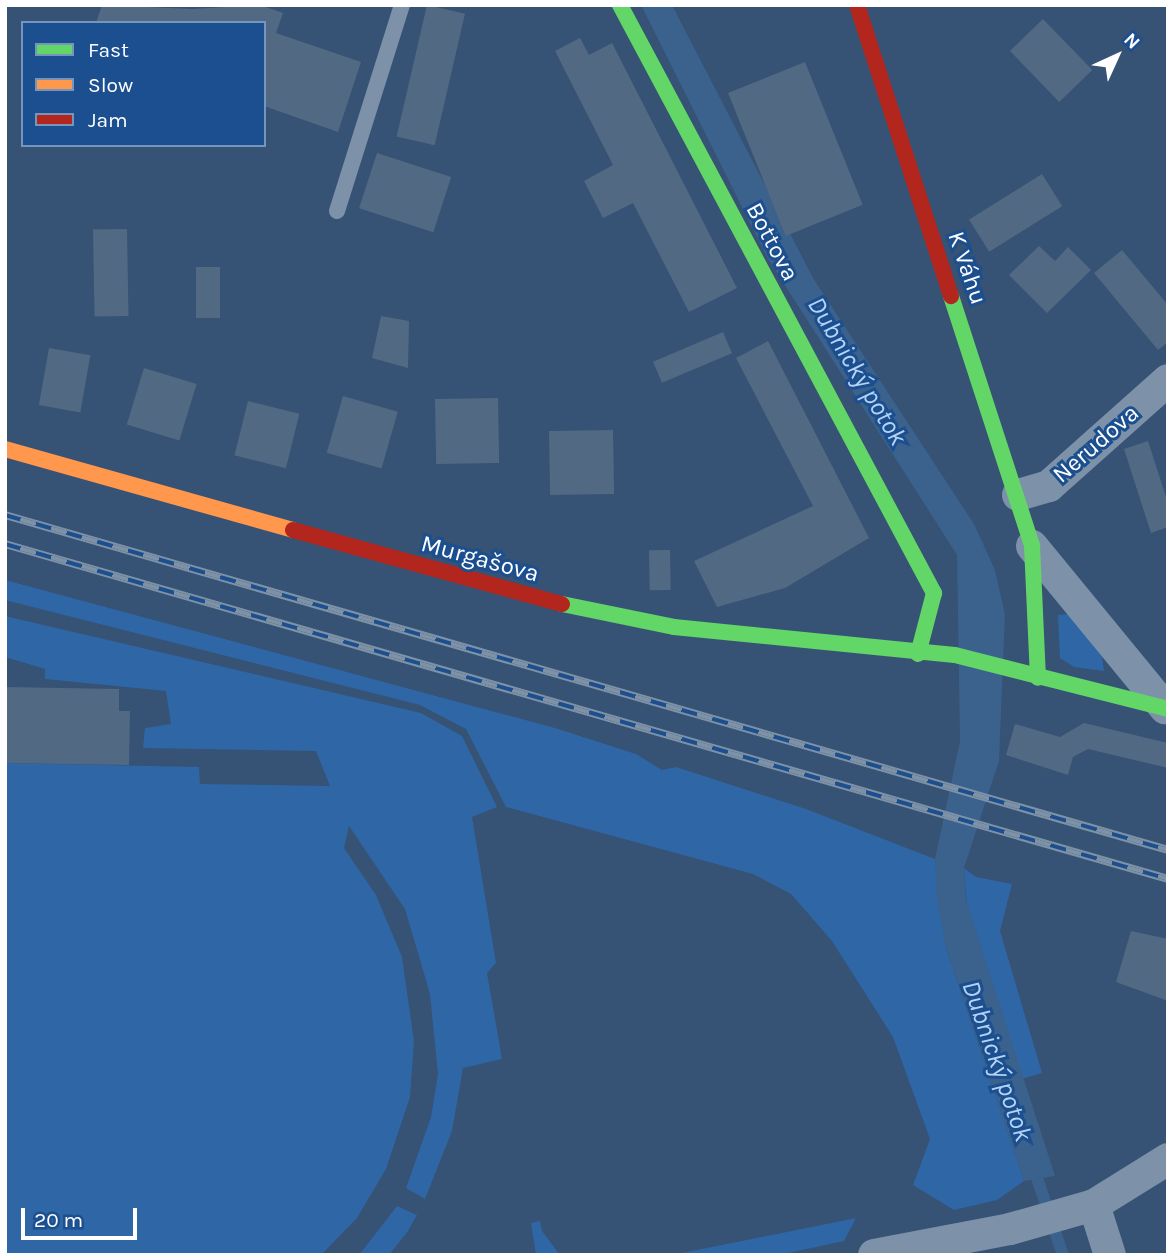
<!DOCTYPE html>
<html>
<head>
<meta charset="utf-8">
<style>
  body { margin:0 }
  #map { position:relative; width:1173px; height:1260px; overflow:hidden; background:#365274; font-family:Karla,sans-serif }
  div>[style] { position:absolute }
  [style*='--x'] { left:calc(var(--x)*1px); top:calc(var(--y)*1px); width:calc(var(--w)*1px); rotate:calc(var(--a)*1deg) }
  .green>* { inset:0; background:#2f66a5 }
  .water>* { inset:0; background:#3b618d }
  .stream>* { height:12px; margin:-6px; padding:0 6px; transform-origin:6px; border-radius:6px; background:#3b618d }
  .building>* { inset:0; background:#526984; transform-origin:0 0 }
  .lane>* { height:16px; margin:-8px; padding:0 8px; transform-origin:8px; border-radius:8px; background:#7d92a8 }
  .street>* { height:32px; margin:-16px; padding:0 16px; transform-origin:16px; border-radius:16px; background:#7d92a8 }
  .fast>* { height:16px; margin:-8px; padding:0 8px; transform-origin:8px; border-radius:8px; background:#63d668 }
  .slow>* { height:16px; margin:-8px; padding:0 8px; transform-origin:8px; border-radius:8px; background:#ff974d }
  .jam>* { height:16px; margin:-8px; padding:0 8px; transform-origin:8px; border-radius:8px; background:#b3261e }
  .rail>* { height:8px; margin-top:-4px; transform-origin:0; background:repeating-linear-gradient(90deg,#1b4f8f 0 16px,#7e92a7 0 32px); box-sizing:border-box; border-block:2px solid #7e92a7 }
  span { translate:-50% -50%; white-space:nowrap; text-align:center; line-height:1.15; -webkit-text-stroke:6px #1b4f8f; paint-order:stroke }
  .street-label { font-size:24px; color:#fff }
  .water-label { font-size:26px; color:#b5d3f5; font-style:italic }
  .frame { position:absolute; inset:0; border:7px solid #fff; pointer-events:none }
  .legend { position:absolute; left:21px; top:21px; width:245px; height:126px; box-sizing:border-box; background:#1b4f8f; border:2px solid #7695bc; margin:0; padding:9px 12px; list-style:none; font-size:21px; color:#fff }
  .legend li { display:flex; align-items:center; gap:14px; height:35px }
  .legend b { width:35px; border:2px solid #7695bc }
  .north { position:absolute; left:1082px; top:21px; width:70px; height:70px; -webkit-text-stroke:5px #1b4f8f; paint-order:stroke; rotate:45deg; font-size:19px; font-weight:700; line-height:28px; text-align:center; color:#fff }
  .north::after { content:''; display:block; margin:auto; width:24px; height:32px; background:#fff; clip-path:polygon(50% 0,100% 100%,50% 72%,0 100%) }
  .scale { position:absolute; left:21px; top:1208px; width:116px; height:32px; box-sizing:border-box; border:4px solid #fff; border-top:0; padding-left:9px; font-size:21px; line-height:24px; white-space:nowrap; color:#fff; -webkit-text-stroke:5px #1b4f8f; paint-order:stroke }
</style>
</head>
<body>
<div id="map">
  <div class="green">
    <div style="clip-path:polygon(5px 580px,555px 728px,636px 754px,662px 770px,676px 767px,806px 809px,935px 859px,946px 948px,1024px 1181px,997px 1200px,954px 1210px,913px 1185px,930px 1139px,893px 1037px,832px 941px,791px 894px,753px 874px,506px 807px,466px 729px,420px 705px,5px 600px)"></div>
    <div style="clip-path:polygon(1070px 614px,1102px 657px,1104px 671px,1074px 667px,1060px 658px,1058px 615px)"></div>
    <div style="clip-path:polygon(5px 616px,421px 713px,462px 736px,497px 807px,472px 817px,496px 963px,487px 973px,502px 1059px,463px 1068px,452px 1131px,425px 1199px,406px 1188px,431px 1117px,438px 1074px,430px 994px,405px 909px,349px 826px,344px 848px,376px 895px,402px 957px,414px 1041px,410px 1097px,386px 1169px,357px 1218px,321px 1255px,5px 1255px,5px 763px,199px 767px,200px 784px,330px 786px,316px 751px,143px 748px,145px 728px,171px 724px,166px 691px,45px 679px,45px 669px,5px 657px)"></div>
    <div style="clip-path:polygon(964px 868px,976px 877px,1012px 884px,1000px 931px,1042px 1073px,1022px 1079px,968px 920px)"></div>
    <div style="clip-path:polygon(397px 1206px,417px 1215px,408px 1231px,389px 1255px,359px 1255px)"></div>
    <div style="clip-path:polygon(856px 1218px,844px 1241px,779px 1255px,672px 1255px)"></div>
    <div style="clip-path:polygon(540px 1221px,542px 1231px,560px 1255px,536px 1255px,531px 1223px)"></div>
  </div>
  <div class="water">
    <div style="clip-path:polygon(641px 5px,672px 5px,813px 278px,974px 524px,995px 570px,1005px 615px,999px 761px,964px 868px,966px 900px,1055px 1176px,1024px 1181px,946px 948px,937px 898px,935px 859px,960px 741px,957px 555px,767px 257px)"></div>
  </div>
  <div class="stream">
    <div style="--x:1033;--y:1166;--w:94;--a:71.4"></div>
  </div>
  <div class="building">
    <div style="clip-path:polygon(102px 5px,192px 9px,260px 5px,283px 13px,276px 33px,361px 62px,338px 132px,264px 106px,264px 23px,96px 23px)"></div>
    <div style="left:427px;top:5px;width:39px;height:135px;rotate:13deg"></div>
    <div style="left:1043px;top:19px;width:71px;height:46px;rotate:46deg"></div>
    <div style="clip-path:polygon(580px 38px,589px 55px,612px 43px,737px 288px,689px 312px,633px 203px,603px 218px,584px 181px,613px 165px,555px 51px)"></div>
    <div style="left:805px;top:62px;width:154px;height:83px;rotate:68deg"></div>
    <div style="left:377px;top:153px;width:78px;height:58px;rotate:18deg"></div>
    <div style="left:1042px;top:174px;width:38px;height:86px;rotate:58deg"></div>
    <div style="left:127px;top:229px;width:87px;height:34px;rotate:89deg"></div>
    <div style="clip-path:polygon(1039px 246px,1055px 261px,1068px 247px,1091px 270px,1047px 313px,1009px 275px)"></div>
    <div style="clip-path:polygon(1122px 250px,1168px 305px,1168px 342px,1158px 350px,1094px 273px)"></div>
    <div style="left:196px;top:267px;width:24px;height:51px"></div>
    <div style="clip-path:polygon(381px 316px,409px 321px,408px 368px,372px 358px)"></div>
    <div style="left:723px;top:332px;width:23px;height:76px;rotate:67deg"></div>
    <div style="clip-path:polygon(768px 341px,869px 538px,785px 588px,717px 607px,694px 561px,813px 506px,736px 358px)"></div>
    <div style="left:49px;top:348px;width:42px;height:58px;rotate:10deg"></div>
    <div style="left:144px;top:368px;width:55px;height:59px;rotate:17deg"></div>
    <div style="left:343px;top:396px;width:57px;height:59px;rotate:16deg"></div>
    <div style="left:498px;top:398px;width:65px;height:63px;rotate:89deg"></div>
    <div style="left:248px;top:401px;width:53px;height:56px;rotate:14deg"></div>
    <div style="left:613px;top:430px;width:64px;height:64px;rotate:89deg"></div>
    <div style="clip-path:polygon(1148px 441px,1168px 503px,1168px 527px,1151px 533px,1124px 449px)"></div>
    <div style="left:670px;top:550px;width:40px;height:21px;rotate:89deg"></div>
    <div style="clip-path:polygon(5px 687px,119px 689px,119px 711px,130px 711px,129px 765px,5px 763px)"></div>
    <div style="clip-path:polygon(1084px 723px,1168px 743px,1168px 768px,1088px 749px,1073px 757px,1068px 775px,1006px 755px,1015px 724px,1060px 737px)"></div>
    <div style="clip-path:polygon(1131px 931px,1168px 939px,1168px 1001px,1116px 982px)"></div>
  </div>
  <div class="lane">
    <div style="--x:337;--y:211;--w:216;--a:-72.5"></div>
  </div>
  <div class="street">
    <div style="--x:1018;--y:495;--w:32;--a:-16"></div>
    <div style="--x:1049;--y:486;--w:159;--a:-41.7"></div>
    <div style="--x:1032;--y:546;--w:210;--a:50.6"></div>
    <div style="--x:1094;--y:1205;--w:52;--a:72.3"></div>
    <div style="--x:874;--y:1255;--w:138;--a:-10.8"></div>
    <div style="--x:1010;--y:1229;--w:87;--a:-15.9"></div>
    <div style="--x:1094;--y:1205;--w:87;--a:-31.9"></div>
  </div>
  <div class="fast">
    <div style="--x:620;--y:5;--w:667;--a:61.9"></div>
    <div style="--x:934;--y:593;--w:63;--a:104.7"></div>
    <div style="--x:951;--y:296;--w:263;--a:72"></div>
    <div style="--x:1032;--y:546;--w:132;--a:87.4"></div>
    <div style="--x:562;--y:604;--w:114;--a:11.6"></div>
    <div style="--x:674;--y:627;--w:282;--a:5.7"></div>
    <div style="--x:955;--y:655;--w:220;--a:14.2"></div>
  </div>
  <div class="slow">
    <div style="--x:5;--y:449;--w:299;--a:15.7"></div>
  </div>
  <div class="jam">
    <div style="--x:857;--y:5;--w:306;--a:72.1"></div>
    <div style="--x:293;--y:530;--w:279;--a:15.4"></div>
  </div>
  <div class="rail">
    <div style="--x:5;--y:515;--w:1210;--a:16.07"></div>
    <div style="--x:5;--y:544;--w:1210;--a:16.07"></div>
  </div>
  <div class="street-label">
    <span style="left:772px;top:242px;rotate:62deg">Bottova</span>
    <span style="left:967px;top:268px;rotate:71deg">K Váhu</span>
    <span style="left:1096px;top:444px;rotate:-41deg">Nerudova</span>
    <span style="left:480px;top:559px;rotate:15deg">Murgašova</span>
  </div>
  <div class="water-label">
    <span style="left:857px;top:371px;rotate:59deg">Dubnický potok</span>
    <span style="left:997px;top:1061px;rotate:71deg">Dubnický potok</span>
  </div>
  <div class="frame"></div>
  <ul class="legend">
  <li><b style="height:9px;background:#63d668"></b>Fast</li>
  <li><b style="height:9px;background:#ff974d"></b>Slow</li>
  <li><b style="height:9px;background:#b3261e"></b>Jam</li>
  </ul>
  <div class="north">N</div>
  <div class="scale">20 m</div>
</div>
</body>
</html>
